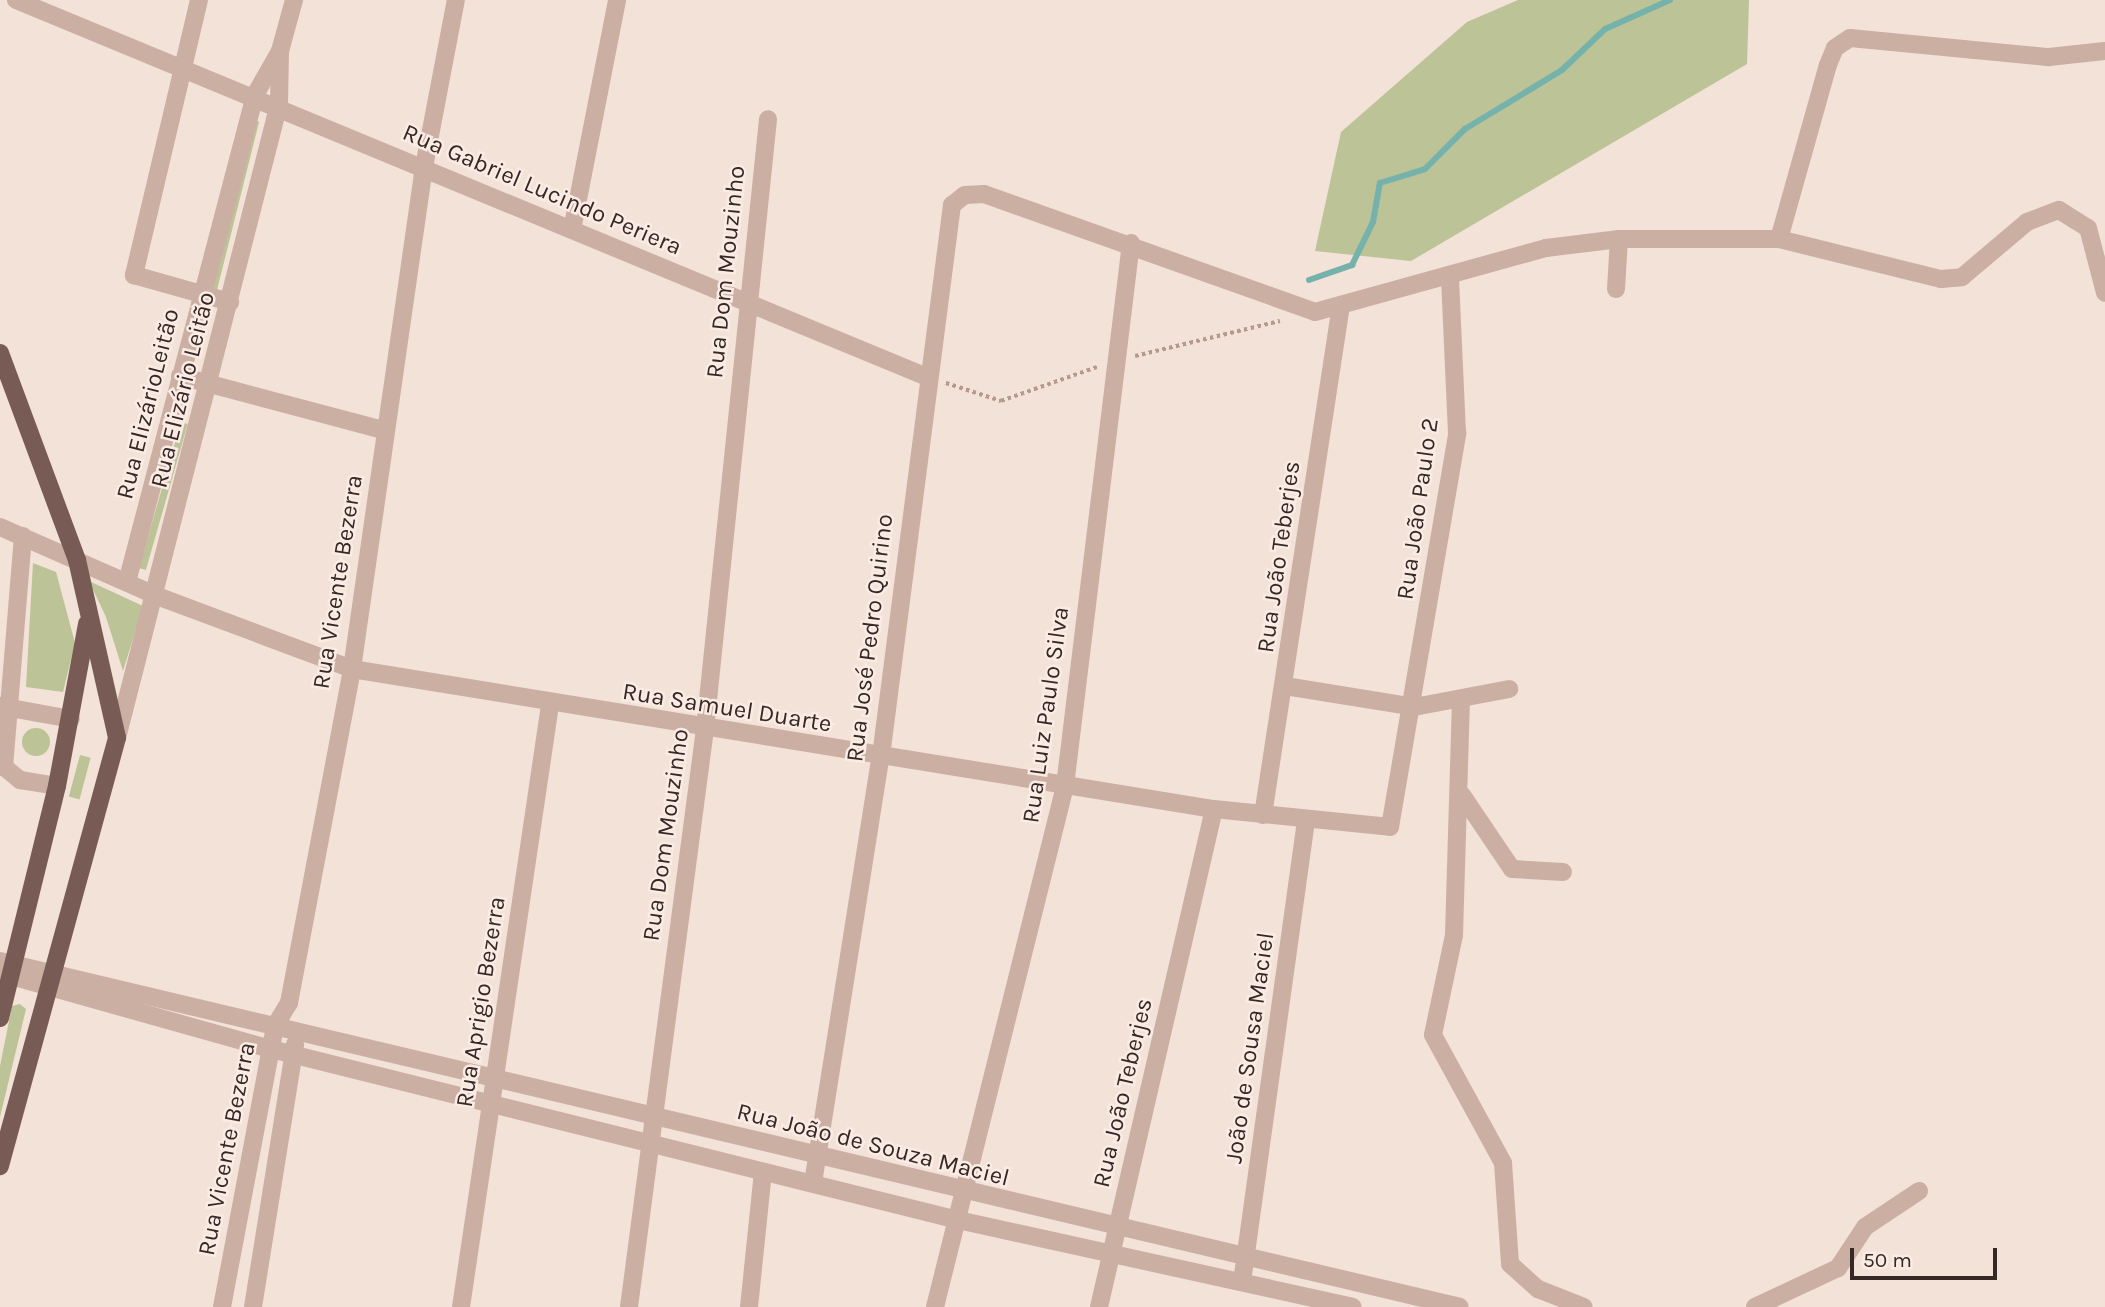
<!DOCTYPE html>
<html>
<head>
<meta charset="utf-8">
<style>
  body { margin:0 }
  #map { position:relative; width:2105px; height:1307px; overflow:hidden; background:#f3e2d7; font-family:Karla,sans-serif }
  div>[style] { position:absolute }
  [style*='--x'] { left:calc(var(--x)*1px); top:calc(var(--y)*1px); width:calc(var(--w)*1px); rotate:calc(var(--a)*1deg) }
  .green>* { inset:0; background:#bbc397; transform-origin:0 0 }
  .round { border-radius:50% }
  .stream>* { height:6px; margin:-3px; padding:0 3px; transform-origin:3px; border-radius:3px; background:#74b2ab }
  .path>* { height:3.5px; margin-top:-1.75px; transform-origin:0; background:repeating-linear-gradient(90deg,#b7988d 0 3.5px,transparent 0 7px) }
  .minor>* { height:18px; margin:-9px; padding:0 9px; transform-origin:9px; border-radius:9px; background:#ccafa3 }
  .major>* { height:18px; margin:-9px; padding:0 9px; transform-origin:9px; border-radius:9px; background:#795b55 }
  span { translate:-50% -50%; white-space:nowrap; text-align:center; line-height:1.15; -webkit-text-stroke:5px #faece4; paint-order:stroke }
  .street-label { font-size:24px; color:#362825 }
  .scale { position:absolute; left:1850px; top:1248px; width:147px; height:32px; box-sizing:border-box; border:4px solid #362825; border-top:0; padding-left:9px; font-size:21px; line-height:24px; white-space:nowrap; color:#362825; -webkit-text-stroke:5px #faece4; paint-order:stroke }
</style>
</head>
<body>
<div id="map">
  <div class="green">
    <div style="clip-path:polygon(1518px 0,1749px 0,1747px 64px,1411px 261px,1315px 251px,1341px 132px,1467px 22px)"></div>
    <div style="clip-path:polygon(252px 119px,259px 122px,217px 290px,211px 287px)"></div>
    <div style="left:181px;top:422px;width:7px;height:152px;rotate:16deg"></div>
    <div style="clip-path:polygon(33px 563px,56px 572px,75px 643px,63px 692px,26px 687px)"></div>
    <div style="clip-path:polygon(89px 581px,143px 606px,123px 671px,106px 617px)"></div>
    <div class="round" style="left:22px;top:728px;width:28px;height:28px"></div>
    <div style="left:80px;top:755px;width:11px;height:43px;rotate:15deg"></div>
    <div style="clip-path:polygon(20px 1004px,26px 1009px,0 1117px,0 1066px,12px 1006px)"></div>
  </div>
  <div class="stream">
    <div style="--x:1309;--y:280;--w:46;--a:-19.2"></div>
    <div style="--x:1352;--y:265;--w:48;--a:-64"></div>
    <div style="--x:1373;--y:222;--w:40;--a:-80"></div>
    <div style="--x:1380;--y:183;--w:47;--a:-17.3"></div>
    <div style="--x:1425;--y:169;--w:57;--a:-45"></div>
    <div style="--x:1465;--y:129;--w:114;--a:-31.3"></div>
    <div style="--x:1562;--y:70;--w:59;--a:-43.6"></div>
    <div style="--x:1605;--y:29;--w:71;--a:-24"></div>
  </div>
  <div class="path">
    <div style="--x:1135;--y:356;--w:149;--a:-13.6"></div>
    <div style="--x:946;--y:383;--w:58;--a:18.1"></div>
    <div style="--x:1001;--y:401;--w:102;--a:-19.5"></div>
  </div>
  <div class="minor">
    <div style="--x:16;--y:0;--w:986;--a:22.48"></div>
    <div style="--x:199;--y:0;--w:283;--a:103.3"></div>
    <div style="--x:134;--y:275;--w:100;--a:15.7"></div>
    <div style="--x:572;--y:230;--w:234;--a:-78.9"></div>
    <div style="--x:1779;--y:239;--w:167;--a:13.9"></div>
    <div style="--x:1941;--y:279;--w:21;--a:-5"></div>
    <div style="--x:1962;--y:277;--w:85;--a:-40.2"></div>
    <div style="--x:2027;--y:222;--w:34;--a:-21"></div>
    <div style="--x:2059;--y:210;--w:34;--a:32"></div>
    <div style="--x:2088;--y:228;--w:67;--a:75.3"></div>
    <div style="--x:1616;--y:289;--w:50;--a:-86.6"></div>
    <div style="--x:180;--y:376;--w:213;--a:14.9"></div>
    <div style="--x:0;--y:527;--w:171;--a:23.7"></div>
    <div style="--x:157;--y:596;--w:208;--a:20.5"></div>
    <div style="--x:352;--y:669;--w:873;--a:9.23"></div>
    <div style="--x:1214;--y:809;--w:177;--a:5.8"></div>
    <div style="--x:1390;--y:827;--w:400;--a:-80.3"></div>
    <div style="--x:1457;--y:433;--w:157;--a:-92.6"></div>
    <div style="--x:23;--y:536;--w:232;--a:94.7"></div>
    <div style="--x:4;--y:767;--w:21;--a:39"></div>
    <div style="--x:20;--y:780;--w:37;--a:9"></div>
    <div style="--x:127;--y:582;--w:504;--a:-75.27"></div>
    <div style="--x:255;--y:95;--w:51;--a:-60.4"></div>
    <div style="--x:280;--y:51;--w:53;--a:-74.6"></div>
    <div style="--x:1285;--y:686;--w:131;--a:9.2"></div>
    <div style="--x:1414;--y:707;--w:97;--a:-10.7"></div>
    <div style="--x:1461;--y:699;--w:236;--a:91.7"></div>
    <div style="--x:1454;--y:935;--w:102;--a:101.9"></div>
    <div style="--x:1433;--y:1035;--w:146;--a:61.3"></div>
    <div style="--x:1503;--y:1163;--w:101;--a:86"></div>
    <div style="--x:1510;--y:1264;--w:38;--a:42"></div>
    <div style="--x:1538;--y:1289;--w:49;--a:21.4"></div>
    <div style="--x:0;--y:706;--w:72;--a:10.4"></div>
    <div style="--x:117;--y:738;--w:654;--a:-75.67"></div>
    <div style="--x:279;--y:104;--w:53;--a:-88.9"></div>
    <div style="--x:1462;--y:795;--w:89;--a:56"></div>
    <div style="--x:1512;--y:869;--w:51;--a:3.4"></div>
    <div style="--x:1263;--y:815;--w:516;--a:-81.3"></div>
    <div style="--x:0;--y:961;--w:1500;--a:13.33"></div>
    <div style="--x:0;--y:973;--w:281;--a:15.7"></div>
    <div style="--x:271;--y:1049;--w:708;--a:13.98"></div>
    <div style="--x:958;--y:1220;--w:404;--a:12.4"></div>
    <div style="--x:813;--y:1183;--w:432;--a:-81"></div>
    <div style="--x:881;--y:756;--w:556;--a:-82.66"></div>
    <div style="--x:952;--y:205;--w:16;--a:-38"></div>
    <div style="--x:965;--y:195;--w:19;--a:-3"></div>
    <div style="--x:984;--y:194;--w:351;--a:19.6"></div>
    <div style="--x:1315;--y:312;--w:240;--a:-15.5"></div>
    <div style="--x:1546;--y:248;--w:74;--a:-7"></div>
    <div style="--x:1619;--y:239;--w:160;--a:0"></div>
    <div style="--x:1779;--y:239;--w:181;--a:-74.3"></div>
    <div style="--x:1828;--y:65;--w:18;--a:-68"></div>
    <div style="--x:1835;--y:48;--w:18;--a:-34"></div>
    <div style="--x:1850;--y:38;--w:200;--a:5.5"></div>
    <div style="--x:2049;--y:57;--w:56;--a:-6.1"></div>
    <div style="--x:1242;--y:1282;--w:466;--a:-82.1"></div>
    <div style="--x:222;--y:1307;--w:286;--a:-79.3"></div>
    <div style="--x:275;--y:1026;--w:27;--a:-59"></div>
    <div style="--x:289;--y:1003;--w:340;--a:-79.3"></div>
    <div style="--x:352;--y:669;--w:507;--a:-81.84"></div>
    <div style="--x:424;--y:167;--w:170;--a:-79.2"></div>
    <div style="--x:253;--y:1307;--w:266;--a:-80.9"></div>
    <div style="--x:461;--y:1307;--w:609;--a:-81.59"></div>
    <div style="--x:629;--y:1307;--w:583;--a:-82.51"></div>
    <div style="--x:705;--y:729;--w:613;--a:-84.1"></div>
    <div style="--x:749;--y:1307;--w:136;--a:-84.1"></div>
    <div style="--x:935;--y:1307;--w:537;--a:-75.99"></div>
    <div style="--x:1065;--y:786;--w:547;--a:-83.07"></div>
    <div style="--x:1099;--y:1307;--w:511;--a:-77"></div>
    <div style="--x:1755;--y:1307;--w:92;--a:-25.2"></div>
    <div style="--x:1838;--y:1268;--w:49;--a:-56.6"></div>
    <div style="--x:1865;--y:1227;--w:65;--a:-33.7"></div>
  </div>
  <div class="major">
    <div style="--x:0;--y:353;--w:221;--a:69.6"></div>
    <div style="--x:77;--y:560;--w:182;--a:77.3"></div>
    <div style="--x:117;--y:738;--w:444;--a:105.3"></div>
    <div style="--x:0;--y:1018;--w:239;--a:-76.2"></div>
    <div style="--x:57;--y:786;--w:165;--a:-79.5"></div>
  </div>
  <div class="street-label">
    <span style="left:542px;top:190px;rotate:23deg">Rua Gabriel Lucindo Periera</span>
    <span style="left:726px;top:272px;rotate:-84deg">Rua Dom Mouzinho</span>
    <span style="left:183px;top:390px;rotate:-76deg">Rua Elizário Leitão</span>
    <span style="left:148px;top:404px;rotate:-76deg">Rua ElizárioLeitão</span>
    <span style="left:1418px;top:509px;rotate:-82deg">Rua João Paulo 2</span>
    <span style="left:1279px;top:557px;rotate:-82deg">Rua João Teberjes</span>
    <span style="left:338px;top:582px;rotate:-81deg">Rua Vicente Bezerra</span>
    <span style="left:870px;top:638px;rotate:-83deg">Rua José Pedro Quirino</span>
    <span style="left:727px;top:708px;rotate:9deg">Rua Samuel Duarte</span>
    <span style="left:1046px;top:715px;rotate:-82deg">Rua Luiz Paulo Silva</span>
    <span style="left:666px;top:835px;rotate:-82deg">Rua Dom Mouzinho</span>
    <span style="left:481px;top:1002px;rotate:-81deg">Rua Aprigio Bezerra</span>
    <span style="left:1250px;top:1048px;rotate:-82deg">João de Sousa Maciel</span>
    <span style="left:1123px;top:1093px;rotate:-77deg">Rua João Teberjes</span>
    <span style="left:873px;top:1145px;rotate:14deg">Rua João de Souza Maciel</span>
    <span style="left:227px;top:1149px;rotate:-79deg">Rua Vicente Bezerra</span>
  </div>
  <div class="scale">50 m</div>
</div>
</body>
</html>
